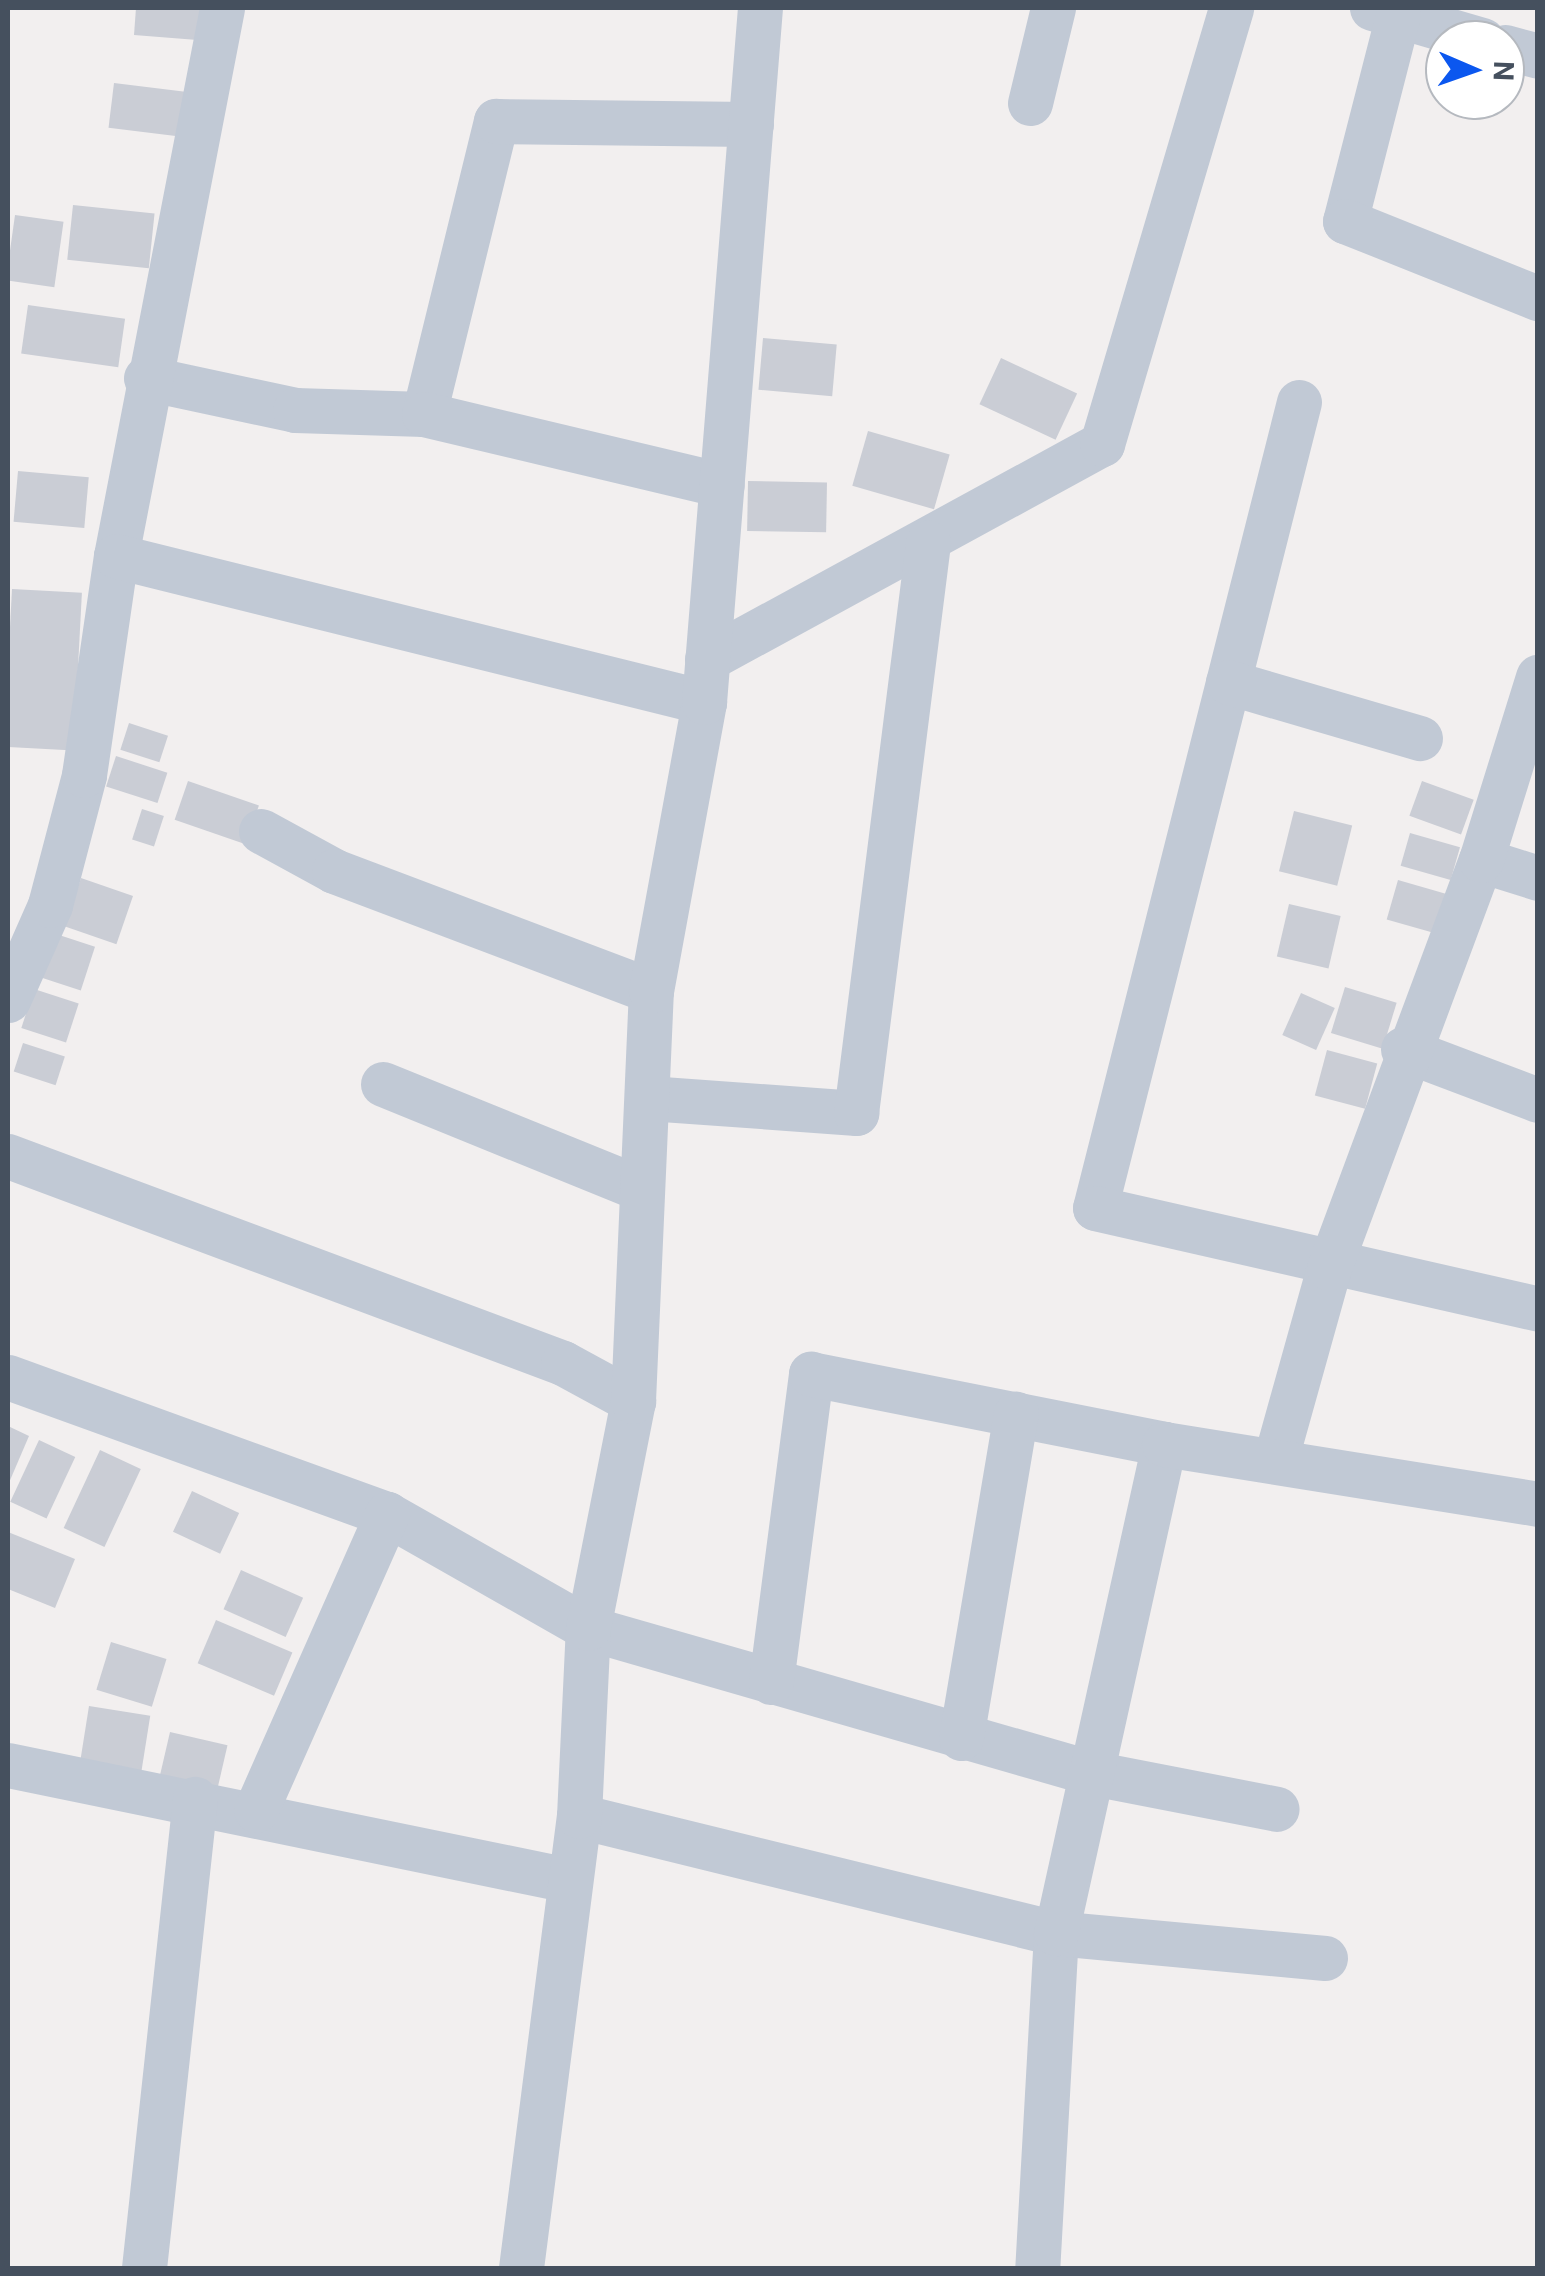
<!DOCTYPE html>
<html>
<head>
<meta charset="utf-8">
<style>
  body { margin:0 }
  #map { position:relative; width:1545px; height:2276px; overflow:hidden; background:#f2efef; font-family:Roboto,sans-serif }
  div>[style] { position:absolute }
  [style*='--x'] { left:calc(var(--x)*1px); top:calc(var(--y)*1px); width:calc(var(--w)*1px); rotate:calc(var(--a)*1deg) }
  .building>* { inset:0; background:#cacdd5; transform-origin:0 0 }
  .street>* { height:45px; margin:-22.5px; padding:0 22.5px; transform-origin:22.5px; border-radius:22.5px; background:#c1c9d5 }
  span { translate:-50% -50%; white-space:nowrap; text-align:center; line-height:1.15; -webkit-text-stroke:10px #fff; paint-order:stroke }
  .frame { position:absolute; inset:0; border:10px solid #45505e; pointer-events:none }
  .north { position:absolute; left:1425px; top:20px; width:100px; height:100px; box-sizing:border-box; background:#fff; border:2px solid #b5b9bf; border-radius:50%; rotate:92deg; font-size:28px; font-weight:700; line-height:40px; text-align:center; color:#45505e }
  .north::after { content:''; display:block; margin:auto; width:35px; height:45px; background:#0b57ef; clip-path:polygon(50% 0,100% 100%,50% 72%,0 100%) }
</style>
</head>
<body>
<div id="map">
  <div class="building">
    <div style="clip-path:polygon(136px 8px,213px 8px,210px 41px,134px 35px)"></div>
    <div style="left:114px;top:83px;width:84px;height:45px;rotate:7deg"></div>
    <div style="left:73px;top:205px;width:82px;height:55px;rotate:6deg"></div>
    <div style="left:15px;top:215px;width:49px;height:66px;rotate:8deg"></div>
    <div style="left:28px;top:305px;width:98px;height:49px;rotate:8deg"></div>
    <div style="left:763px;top:338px;width:74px;height:52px;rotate:5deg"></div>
    <div style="left:1001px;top:358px;width:84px;height:51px;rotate:25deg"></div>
    <div style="left:868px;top:431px;width:85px;height:57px;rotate:16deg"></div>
    <div style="left:18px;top:471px;width:71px;height:51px;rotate:5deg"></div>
    <div style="left:748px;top:481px;width:79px;height:50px;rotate:1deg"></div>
    <div style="left:12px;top:589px;width:70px;height:158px;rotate:3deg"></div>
    <div style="left:129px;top:723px;width:41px;height:28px;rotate:18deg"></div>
    <div style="left:116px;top:756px;width:54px;height:32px;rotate:18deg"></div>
    <div style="left:188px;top:781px;width:75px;height:41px;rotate:19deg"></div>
    <div style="left:1422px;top:781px;width:55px;height:37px;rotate:20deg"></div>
    <div style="left:142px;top:809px;width:23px;height:32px;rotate:18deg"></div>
    <div style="left:1294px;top:811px;width:60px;height:62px;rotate:14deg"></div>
    <div style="left:1410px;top:833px;width:52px;height:34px;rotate:16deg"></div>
    <div style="left:81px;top:878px;width:55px;height:51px;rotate:19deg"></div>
    <div style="left:1398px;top:880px;width:55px;height:41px;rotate:16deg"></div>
    <div style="left:1289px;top:904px;width:53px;height:54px;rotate:13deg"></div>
    <div style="left:56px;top:934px;width:41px;height:46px;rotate:18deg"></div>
    <div style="left:1345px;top:987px;width:54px;height:48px;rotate:17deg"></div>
    <div style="left:34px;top:989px;width:47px;height:41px;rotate:18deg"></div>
    <div style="left:1301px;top:993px;width:37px;height:46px;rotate:24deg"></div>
    <div style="left:23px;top:1043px;width:44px;height:30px;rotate:18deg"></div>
    <div style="left:1327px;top:1050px;width:52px;height:47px;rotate:15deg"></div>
    <div style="clip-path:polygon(8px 1426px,29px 1436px,8px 1485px)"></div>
    <div style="left:39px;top:1440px;width:40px;height:68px;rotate:25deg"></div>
    <div style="left:100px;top:1450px;width:45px;height:86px;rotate:25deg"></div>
    <div style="left:192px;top:1491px;width:52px;height:45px;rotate:25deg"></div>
    <div style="clip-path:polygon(8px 1532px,75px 1559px,55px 1608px,8px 1589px)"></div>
    <div style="left:241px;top:1570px;width:68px;height:43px;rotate:24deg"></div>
    <div style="left:216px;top:1620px;width:83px;height:47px;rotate:23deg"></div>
    <div style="left:111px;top:1642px;width:58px;height:50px;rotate:17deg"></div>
    <div style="left:89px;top:1706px;width:62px;height:56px;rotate:9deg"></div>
    <div style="left:170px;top:1732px;width:59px;height:45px;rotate:13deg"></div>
  </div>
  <div class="street">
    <div style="--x:1372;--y:8;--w:115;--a:16.2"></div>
    <div style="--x:1398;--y:15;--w:213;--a:104.4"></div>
    <div style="--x:1345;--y:221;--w:208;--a:21.8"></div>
    <div style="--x:1505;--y:47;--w:34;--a:15"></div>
    <div style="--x:1030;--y:103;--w:98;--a:-76.4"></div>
    <div style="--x:146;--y:378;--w:152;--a:12.1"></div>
    <div style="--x:295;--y:410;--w:129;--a:1.8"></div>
    <div style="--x:424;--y:414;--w:302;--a:-76.2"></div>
    <div style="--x:496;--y:121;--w:255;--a:0.7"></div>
    <div style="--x:1299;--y:402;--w:831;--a:104.2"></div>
    <div style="--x:1095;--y:1208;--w:454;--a:12.8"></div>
    <div style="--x:424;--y:414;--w:306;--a:13.4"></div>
    <div style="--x:116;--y:556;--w:558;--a:-79.05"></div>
    <div style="--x:707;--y:659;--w:450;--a:-28.6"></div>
    <div style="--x:1102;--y:444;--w:455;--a:-73.5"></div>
    <div style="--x:1228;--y:682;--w:200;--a:16.3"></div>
    <div style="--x:261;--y:831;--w:83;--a:28.7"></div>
    <div style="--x:334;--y:871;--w:339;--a:20.7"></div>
    <div style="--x:1481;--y:860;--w:60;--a:17.5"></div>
    <div style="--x:8;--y:1000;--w:104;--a:-66.1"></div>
    <div style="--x:50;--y:905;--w:134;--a:-75.3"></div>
    <div style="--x:84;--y:775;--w:221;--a:-81.7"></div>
    <div style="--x:116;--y:556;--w:606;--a:13.94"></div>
    <div style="--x:1403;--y:1049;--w:144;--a:20.7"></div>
    <div style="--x:383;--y:1084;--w:279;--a:22.1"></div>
    <div style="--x:648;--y:1098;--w:209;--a:4.1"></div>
    <div style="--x:856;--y:1113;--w:575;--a:-82.8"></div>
    <div style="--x:8;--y:1156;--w:592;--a:20.45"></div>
    <div style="--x:563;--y:1363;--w:80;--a:28.5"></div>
    <div style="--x:8;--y:1377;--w:403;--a:19.9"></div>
    <div style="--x:387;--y:1514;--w:231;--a:29.6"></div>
    <div style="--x:588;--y:1628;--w:524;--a:16.05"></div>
    <div style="--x:1092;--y:1773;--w:188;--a:11"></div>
    <div style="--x:1275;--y:1461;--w:200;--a:-74.4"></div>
    <div style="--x:1329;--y:1268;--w:435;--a:-69.6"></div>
    <div style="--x:1481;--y:860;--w:192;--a:-72.7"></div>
    <div style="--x:771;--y:1682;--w:311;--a:-82.6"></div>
    <div style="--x:811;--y:1374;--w:360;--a:11.2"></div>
    <div style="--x:961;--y:1738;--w:329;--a:-80.4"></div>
    <div style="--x:8;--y:1765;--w:572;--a:11.6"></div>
    <div style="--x:256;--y:1810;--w:324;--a:-66.1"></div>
    <div style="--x:579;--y:1816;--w:491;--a:13.8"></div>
    <div style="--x:1056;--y:1933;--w:336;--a:93.2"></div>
    <div style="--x:1325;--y:1958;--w:270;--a:-174.7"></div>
    <div style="--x:1056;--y:1933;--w:501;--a:-77.55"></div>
    <div style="--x:1164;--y:1444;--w:379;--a:9.1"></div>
    <div style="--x:144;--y:2268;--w:472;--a:-83.8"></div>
    <div style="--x:521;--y:2268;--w:456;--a:-82.7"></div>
    <div style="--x:579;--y:1816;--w:188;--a:-87.3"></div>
    <div style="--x:588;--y:1628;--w:231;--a:-78.8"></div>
    <div style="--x:633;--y:1401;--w:410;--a:-87.5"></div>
    <div style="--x:651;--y:991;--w:294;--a:-79.6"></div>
    <div style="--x:704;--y:702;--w:696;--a:-85.39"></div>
  </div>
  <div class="frame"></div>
  <div class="north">N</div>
</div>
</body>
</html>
